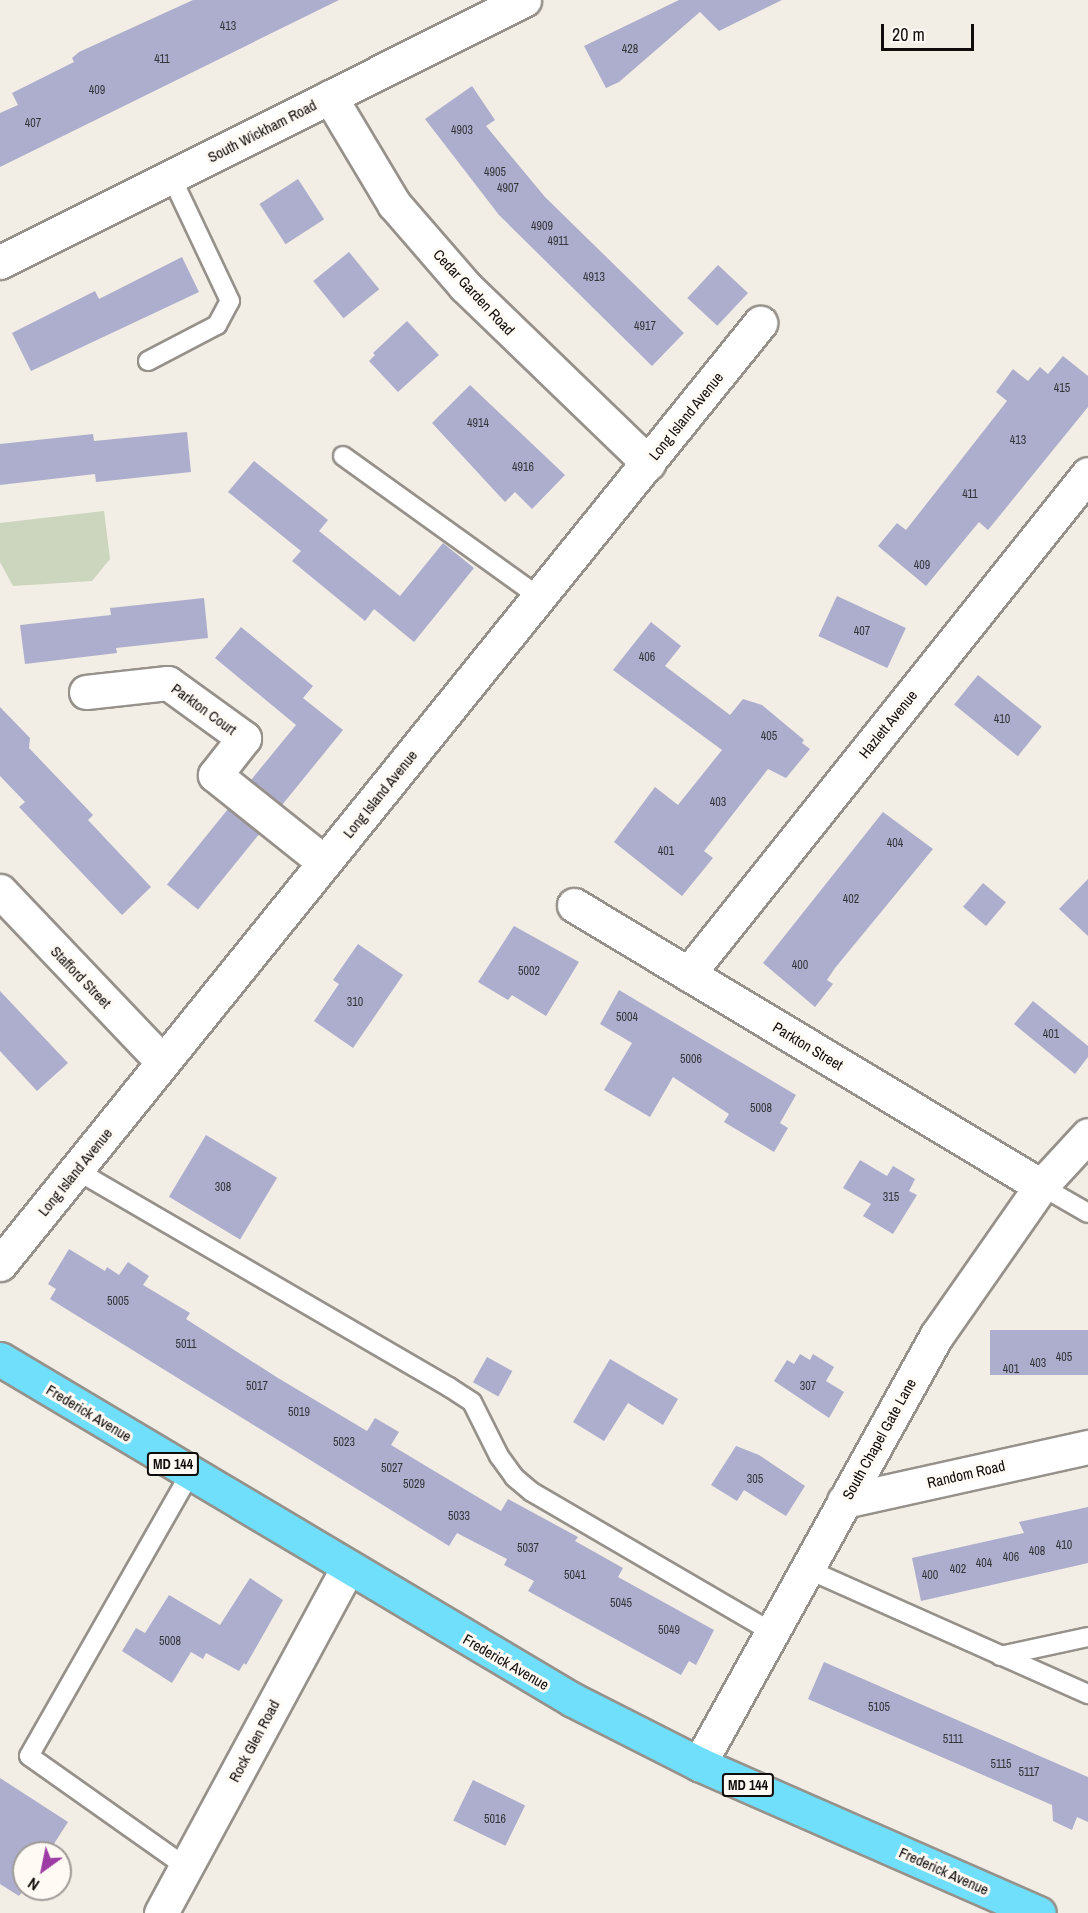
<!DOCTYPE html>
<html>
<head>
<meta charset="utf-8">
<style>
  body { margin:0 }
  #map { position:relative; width:1088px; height:1913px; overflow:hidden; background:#f2ede5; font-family:"Archivo Narrow",sans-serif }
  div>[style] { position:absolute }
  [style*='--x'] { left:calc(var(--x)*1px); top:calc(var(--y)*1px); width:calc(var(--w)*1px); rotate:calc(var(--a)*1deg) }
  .green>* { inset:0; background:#ccd5bd }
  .building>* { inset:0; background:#adaecd; transform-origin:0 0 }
  .roads { filter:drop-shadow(2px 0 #96918a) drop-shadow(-2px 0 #96918a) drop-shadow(0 2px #96918a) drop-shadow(0 -2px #96918a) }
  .lane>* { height:18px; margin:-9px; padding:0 9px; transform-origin:9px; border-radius:9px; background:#fff }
  .street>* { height:33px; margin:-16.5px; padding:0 16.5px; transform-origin:16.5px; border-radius:16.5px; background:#fff }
  .secondary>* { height:33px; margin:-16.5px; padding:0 16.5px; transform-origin:16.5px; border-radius:16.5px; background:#fff }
  .primary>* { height:33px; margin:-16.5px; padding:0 16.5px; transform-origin:16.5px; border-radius:16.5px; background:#70dffb }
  span { translate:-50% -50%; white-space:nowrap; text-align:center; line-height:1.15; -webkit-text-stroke:6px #fffaf4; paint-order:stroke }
  .number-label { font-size:12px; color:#36353c }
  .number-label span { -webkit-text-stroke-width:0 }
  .shield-label span { padding:2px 4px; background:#fffaf4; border:2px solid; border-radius:4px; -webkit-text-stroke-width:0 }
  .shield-label { font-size:14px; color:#0f0d0b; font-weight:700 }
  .street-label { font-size:15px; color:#0f0d0b }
  .north { position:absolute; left:12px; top:1841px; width:60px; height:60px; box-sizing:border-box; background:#fffaf4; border:2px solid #9f9b97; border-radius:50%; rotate:213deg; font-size:16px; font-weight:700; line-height:24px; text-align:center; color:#0f0d0b }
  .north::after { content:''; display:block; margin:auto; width:21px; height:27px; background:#9d3ca4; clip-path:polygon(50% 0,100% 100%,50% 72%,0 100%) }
  .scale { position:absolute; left:881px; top:24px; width:93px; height:27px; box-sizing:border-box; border:3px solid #0f0d0b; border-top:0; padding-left:8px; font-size:18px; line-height:21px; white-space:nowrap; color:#0f0d0b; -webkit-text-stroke:4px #fffaf4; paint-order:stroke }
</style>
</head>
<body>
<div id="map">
  <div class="green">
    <div style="clip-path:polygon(104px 511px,110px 559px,92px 581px,13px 586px,0 562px,0 523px)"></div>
  </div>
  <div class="building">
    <div style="clip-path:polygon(193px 0,339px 0,0 167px,0 113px,18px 105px,12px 93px,74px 62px,72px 58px,79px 52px)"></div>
    <div style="clip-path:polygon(679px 0,782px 0,719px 31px,700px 12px,619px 82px,606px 88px,584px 46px)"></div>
    <div style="clip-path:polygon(472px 86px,495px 120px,486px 126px,545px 197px,684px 333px,652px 366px,499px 215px,425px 119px)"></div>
    <div style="left:298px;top:179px;width:48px;height:46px;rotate:57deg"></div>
    <div style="left:349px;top:252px;width:48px;height:46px;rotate:51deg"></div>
    <div style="clip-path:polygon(182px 257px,199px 292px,31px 371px,12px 333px,95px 291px,99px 299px)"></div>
    <div style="left:718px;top:265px;width:41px;height:45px;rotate:43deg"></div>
    <div style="clip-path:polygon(407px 321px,439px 355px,398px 392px,369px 361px,375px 355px,373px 353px)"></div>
    <div style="clip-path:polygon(1063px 356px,1088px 376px,1088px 407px,988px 530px,979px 522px,926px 586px,878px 546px,897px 523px,906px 530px,1007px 401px,996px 392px,1013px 369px,1028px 381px,1040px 367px,1048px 374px)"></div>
    <div style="clip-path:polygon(470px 385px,565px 475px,532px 509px,515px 492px,505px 502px,432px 423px)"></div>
    <div style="clip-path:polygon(187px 432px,191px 472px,96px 482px,95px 474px,0 485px,0 444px,93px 434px,94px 441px)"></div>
    <div style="clip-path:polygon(254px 461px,328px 520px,319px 531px,400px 596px,443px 543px,474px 568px,414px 642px,374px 609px,365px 621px,292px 561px,301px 551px,228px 492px)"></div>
    <div style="left:837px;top:596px;width:76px;height:44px;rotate:25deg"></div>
    <div style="clip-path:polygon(204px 598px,208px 638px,116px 648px,117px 653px,25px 664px,20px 625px,111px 615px,110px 608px)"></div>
    <div style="clip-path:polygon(651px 622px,681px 646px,665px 666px,730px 715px,743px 699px,762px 705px,804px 740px,802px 743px,810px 749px,786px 778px,768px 769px,704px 851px,713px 858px,682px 896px,614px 842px,655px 787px,678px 805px,722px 750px,613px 670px)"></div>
    <div style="clip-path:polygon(241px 627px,313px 686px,303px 698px,343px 730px,282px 805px,251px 780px,296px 725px,215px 658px)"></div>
    <div style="left:978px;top:675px;width:82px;height:38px;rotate:39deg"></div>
    <div style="clip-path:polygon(0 707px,30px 738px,29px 748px,93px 815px,88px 820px,151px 887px,122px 915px,19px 807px,25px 802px,0 776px)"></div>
    <div style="left:228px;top:809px;width:40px;height:97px;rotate:39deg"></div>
    <div style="clip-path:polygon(883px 812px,933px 849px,835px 968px,827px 980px,833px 984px,815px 1007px,763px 963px)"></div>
    <div style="clip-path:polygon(1088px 879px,1088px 936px,1059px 909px)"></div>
    <div style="left:983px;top:883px;width:30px;height:31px;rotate:40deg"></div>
    <div style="clip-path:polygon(514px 926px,579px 962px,546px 1016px,512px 995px,508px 1000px,478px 982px)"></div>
    <div style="clip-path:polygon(358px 944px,403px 975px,353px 1048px,314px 1021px,339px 984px,333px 980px)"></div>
    <div style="clip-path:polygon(619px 990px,796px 1095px,780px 1123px,788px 1128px,774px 1152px,724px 1122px,729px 1114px,673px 1077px,650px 1117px,604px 1090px,632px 1043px,600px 1024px)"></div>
    <div style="clip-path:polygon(0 991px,68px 1063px,37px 1091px,0 1051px)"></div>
    <div style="clip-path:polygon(1033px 1001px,1088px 1046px,1088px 1057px,1075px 1074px,1014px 1024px)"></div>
    <div style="left:206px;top:1135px;width:83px;height:72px;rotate:31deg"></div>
    <div style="clip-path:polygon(860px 1160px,887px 1176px,893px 1166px,915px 1179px,909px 1191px,917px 1195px,893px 1234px,863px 1216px,871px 1204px,843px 1188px)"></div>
    <div style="clip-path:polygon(69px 1249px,105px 1271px,107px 1267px,119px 1275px,128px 1262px,149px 1276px,143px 1285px,190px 1313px,186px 1319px,278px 1378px,367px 1431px,375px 1418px,399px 1432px,391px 1445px,501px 1511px,508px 1499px,578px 1537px,575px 1541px,623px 1568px,618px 1577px,714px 1630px,696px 1665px,689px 1661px,681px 1675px,568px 1613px,528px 1591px,534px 1581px,504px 1565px,507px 1559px,457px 1533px,449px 1546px,50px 1299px,56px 1289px,48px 1284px)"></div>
    <div style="left:1088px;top:1330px;width:45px;height:98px;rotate:90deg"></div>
    <div style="clip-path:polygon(800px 1354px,810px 1360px,813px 1354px,834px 1367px,826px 1381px,844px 1392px,829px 1418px,774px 1381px,787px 1360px,794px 1364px)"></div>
    <div style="left:487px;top:1357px;width:29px;height:29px;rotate:29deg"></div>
    <div style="clip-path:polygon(610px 1359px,678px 1399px,663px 1425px,628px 1403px,604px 1441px,573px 1422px)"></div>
    <div style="clip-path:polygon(736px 1446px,759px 1455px,805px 1486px,786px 1516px,744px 1490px,737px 1501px,711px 1485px)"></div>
    <div style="clip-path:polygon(1088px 1507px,1088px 1563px,921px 1601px,912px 1558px,1024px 1533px,1019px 1522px)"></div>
    <div style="clip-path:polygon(250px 1578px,283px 1600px,246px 1665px,244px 1663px,239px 1671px,206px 1653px,203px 1659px,191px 1652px,172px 1683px,122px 1651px,136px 1628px,145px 1633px,169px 1595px,220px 1625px)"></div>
    <div style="clip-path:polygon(824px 1662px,1088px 1777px,1088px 1822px,1077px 1817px,1072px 1830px,1053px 1821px,1052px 1805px,808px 1699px)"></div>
    <div style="clip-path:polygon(0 1778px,68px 1822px,48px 1853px,24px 1853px,24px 1889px,19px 1896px,0 1884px)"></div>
    <div style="left:473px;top:1780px;width:58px;height:45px;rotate:26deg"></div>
  </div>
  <div class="roads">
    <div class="lane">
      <div style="--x:148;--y:361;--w:78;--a:-27.6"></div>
      <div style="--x:217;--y:325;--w:27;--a:-62"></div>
      <div style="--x:230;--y:301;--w:138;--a:-115.3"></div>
      <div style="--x:343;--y:456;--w:241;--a:35.7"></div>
      <div style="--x:76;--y:1170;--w:432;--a:30.2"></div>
      <div style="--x:449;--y:1387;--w:27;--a:33"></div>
      <div style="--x:472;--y:1402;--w:60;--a:63.4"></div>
      <div style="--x:499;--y:1456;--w:26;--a:54"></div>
      <div style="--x:514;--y:1477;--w:23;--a:40"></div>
      <div style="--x:532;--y:1492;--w:278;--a:30.3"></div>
      <div style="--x:1041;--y:1186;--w:54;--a:29.9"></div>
      <div style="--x:807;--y:1569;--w:308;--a:24"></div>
      <div style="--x:1000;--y:1656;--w:90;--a:-12.2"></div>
      <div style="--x:186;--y:1867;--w:192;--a:-144.7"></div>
      <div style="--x:29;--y:1756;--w:325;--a:-60.3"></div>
    </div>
    <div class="street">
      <div style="--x:330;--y:97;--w:125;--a:59.1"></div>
      <div style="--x:394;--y:204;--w:108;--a:49.1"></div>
      <div style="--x:465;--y:286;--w:255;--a:44"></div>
      <div style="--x:0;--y:262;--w:586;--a:-26.57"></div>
      <div style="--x:86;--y:692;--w:82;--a:-6.3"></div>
      <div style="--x:168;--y:683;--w:94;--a:35.9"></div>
      <div style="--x:244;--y:738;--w:47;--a:128.1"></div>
      <div style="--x:215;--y:775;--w:139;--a:38.6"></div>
      <div style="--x:0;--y:891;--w:236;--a:46.4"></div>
      <div style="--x:574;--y:905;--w:545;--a:31.04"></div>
      <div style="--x:688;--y:974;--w:640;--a:-51.34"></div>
      <div style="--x:0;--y:1264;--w:1210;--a:-51.07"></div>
      <div style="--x:844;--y:1501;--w:250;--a:-12.5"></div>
      <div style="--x:699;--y:1764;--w:491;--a:-61"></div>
      <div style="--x:937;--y:1335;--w:182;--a:-55.1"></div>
      <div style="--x:1041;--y:1186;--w:69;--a:-47.3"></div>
    </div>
    <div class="secondary">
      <div style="--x:161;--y:1913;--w:391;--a:-61.6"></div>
    </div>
    <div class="primary">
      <div style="--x:0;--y:1359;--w:667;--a:30.76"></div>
      <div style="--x:573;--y:1700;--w:141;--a:26.9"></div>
      <div style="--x:699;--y:1764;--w:371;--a:23.7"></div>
    </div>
  </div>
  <div class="number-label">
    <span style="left:228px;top:27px">413</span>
    <span style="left:630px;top:50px">428</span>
    <span style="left:162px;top:60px">411</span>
    <span style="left:97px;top:91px">409</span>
    <span style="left:33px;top:124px">407</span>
    <span style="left:462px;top:131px">4903</span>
    <span style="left:495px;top:173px">4905</span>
    <span style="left:508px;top:189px">4907</span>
    <span style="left:542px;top:227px">4909</span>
    <span style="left:558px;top:242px">4911</span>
    <span style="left:594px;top:278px">4913</span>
    <span style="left:645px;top:327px">4917</span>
    <span style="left:1062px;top:389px">415</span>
    <span style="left:478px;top:424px">4914</span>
    <span style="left:1018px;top:441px">413</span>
    <span style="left:523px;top:468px">4916</span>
    <span style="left:970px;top:495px">411</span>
    <span style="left:922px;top:566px">409</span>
    <span style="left:862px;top:632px">407</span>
    <span style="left:647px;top:658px">406</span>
    <span style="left:1002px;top:720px">410</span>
    <span style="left:769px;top:737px">405</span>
    <span style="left:718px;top:803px">403</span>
    <span style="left:895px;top:844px">404</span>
    <span style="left:666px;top:852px">401</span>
    <span style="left:851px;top:900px">402</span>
    <span style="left:800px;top:966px">400</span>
    <span style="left:529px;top:972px">5002</span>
    <span style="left:355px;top:1003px">310</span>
    <span style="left:627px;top:1018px">5004</span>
    <span style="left:1051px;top:1035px">401</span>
    <span style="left:691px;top:1060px">5006</span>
    <span style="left:761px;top:1109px">5008</span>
    <span style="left:223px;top:1188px">308</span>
    <span style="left:891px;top:1198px">315</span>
    <span style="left:118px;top:1302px">5005</span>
    <span style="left:186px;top:1345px">5011</span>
    <span style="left:1064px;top:1358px">405</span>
    <span style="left:1038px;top:1364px">403</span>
    <span style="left:1011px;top:1370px">401</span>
    <span style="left:257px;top:1387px">5017</span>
    <span style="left:808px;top:1387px">307</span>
    <span style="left:299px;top:1413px">5019</span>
    <span style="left:344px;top:1443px">5023</span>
    <span style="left:392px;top:1469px">5027</span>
    <span style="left:755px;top:1480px">305</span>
    <span style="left:414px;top:1485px">5029</span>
    <span style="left:459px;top:1517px">5033</span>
    <span style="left:1064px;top:1546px">410</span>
    <span style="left:528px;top:1549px">5037</span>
    <span style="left:1037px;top:1552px">408</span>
    <span style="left:1011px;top:1558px">406</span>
    <span style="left:984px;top:1564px">404</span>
    <span style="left:958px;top:1570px">402</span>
    <span style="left:575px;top:1576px">5041</span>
    <span style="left:930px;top:1576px">400</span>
    <span style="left:621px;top:1604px">5045</span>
    <span style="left:669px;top:1631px">5049</span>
    <span style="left:170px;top:1642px">5008</span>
    <span style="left:879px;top:1708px">5105</span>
    <span style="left:953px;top:1740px">5111</span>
    <span style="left:1001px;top:1765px">5115</span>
    <span style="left:1029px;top:1773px">5117</span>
    <span style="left:495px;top:1820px">5016</span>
  </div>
  <div class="shield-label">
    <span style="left:173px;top:1464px">MD 144</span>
    <span style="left:748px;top:1785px">MD 144</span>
  </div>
  <div class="street-label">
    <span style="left:262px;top:131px;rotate:-27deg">South Wickham Road</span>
    <span style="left:474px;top:292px;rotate:47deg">Cedar Garden Road</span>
    <span style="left:686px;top:416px;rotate:-51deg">Long Island Avenue</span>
    <span style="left:204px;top:709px;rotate:36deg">Parkton Court</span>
    <span style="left:888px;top:724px;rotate:-51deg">Hazlett Avenue</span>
    <span style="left:380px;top:794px;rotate:-51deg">Long Island Avenue</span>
    <span style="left:81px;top:977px;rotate:46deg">Stafford Street</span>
    <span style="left:808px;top:1046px;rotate:31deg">Parkton Street</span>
    <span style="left:75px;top:1172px;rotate:-51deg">Long Island Avenue</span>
    <span style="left:89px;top:1413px;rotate:31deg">Frederick Avenue</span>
    <span style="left:879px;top:1439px;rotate:-61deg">South Chapel Gate Lane</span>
    <span style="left:966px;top:1474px;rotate:-13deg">Random Road</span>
    <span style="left:506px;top:1662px;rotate:30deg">Frederick Avenue</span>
    <span style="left:254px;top:1741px;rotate:-62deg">Rock Glen Road</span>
    <span style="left:944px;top:1871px;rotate:24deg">Frederick Avenue</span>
  </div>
  <div class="north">N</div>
  <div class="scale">20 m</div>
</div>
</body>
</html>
